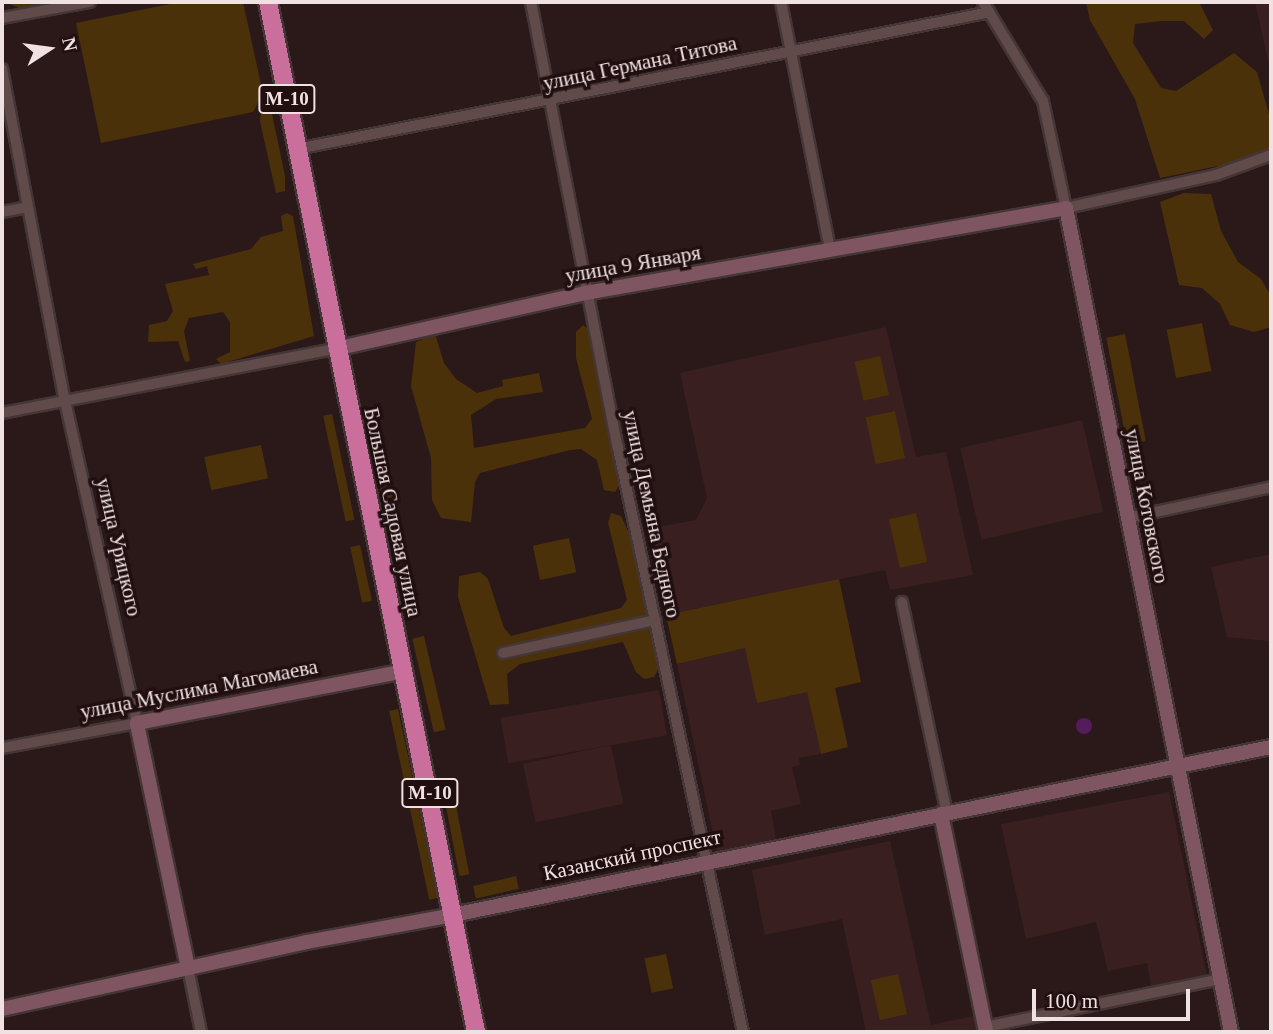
<!DOCTYPE html>
<html>
<head>
<meta charset="utf-8">
<style>
  body { margin:0 }
  #map { position:relative; width:1273px; height:1034px; overflow:hidden; background:#2b1919; font-family:"Times New Roman",serif }
  div>[style] { position:absolute }
  [style*='--x'] { left:calc(var(--x)*1px); top:calc(var(--y)*1px); width:calc(var(--w)*1px); rotate:calc(var(--a)*1deg) }
  .built>* { inset:0; background:#391f20; transform-origin:0 0 }
  .green>* { inset:0; background:#4b310a; transform-origin:0 0 }
  .water>* { inset:0; background:#541c5c }
  .round { border-radius:50% }
  .roads { filter:drop-shadow(2px 0 #443536) drop-shadow(-2px 0 #443536) drop-shadow(0 2px #443536) drop-shadow(0 -2px #443536) }
  .street>* { height:10px; margin:-5px; padding:0 5px; transform-origin:5px; border-radius:5px; background:#604a4a }
  .secondary>* { height:14px; margin:-7px; padding:0 7px; transform-origin:7px; border-radius:7px; background:#805562 }
  .highway>* { height:18px; margin:-9px; padding:0 9px; transform-origin:9px; border-radius:9px; background:#ca6e9b }
  span { translate:-50% -50%; white-space:nowrap; text-align:center; line-height:1.15; -webkit-text-stroke:7px #210f10; paint-order:stroke }
  .shield-label span { padding:2px 5px; background:#210f10; border:2px solid; border-radius:5px; -webkit-text-stroke-width:0 }
  .shield-label { font-size:19px; color:#f0e2e2; font-weight:700 }
  .street-label { font-size:21px; color:#f0e2e2 }
  .frame { position:absolute; inset:0; border:4px solid #f0e2e2; pointer-events:none }
  .north { position:absolute; left:14px; top:14px; width:70px; height:70px; -webkit-text-stroke:5px #210f10; paint-order:stroke; rotate:77deg; font-size:19px; font-weight:700; line-height:28px; text-align:center; color:#f0e2e2 }
  .north::after { content:''; display:block; margin:auto; width:24px; height:32px; background:#f0e2e2; clip-path:polygon(50% 0,100% 100%,50% 72%,0 100%) }
  .scale { position:absolute; left:1032px; top:989px; width:158px; height:32px; box-sizing:border-box; border:4px solid #f0e2e2; border-top:0; padding-left:9px; font-size:21px; line-height:24px; white-space:nowrap; color:#f0e2e2; -webkit-text-stroke:5px #210f10; paint-order:stroke }
</style>
</head>
<body>
<div id="map">
  <div class="built">
    <div style="clip-path:polygon(1255px 2px,1271px 2px,1271px 74px)"></div>
    <div style="clip-path:polygon(886px 327px,916px 457px,946px 452px,973px 575px,890px 590px,885px 570px,666px 615px,648px 529px,696px 520px,707px 498px,680px 373px)"></div>
    <div style="left:1082px;top:420px;width:94px;height:125px;rotate:77deg"></div>
    <div style="clip-path:polygon(1271px 554px,1271px 641px,1227px 637px,1211px 567px)"></div>
    <div style="clip-path:polygon(745px 648px,807px 692px,821px 754px,799px 758px,800px 765px,792px 767px,801px 804px,771px 811px,776px 839px,717px 852px,677px 664px)"></div>
    <div style="left:659px;top:690px;width:46px;height:161px;rotate:80deg"></div>
    <div style="left:611px;top:745px;width:60px;height:90px;rotate:78deg"></div>
    <div style="clip-path:polygon(1169px 792px,1207px 976px,1151px 986px,1147px 963px,1108px 971px,1096px 922px,1026px 939px,1001px 824px)"></div>
    <div style="clip-path:polygon(890px 841px,931px 1025px,978px 1015px,982px 1032px,866px 1032px,842px 919px,765px 935px,752px 870px)"></div>
  </div>
  <div class="green">
    <div style="clip-path:polygon(5px 2px,64px 2px,24px 10px)"></div>
    <div style="clip-path:polygon(180px 2px,243px 2px,263px 94px,253px 112px,101px 143px,76px 23px)"></div>
    <div style="clip-path:polygon(1086px 2px,1199px 2px,1213px 30px,1204px 39px,1184px 21px,1162px 21px,1135px 24px,1133px 43px,1161px 88px,1176px 91px,1234px 53px,1257px 72px,1271px 121px,1271px 155px,1160px 178px,1135px 99px,1090px 20px)"></div>
    <div style="clip-path:polygon(266px 107px,271px 109px,285px 176px,285px 191px,276px 193px,260px 121px,261px 110px)"></div>
    <div style="clip-path:polygon(1184px 193px,1211px 194px,1221px 231px,1238px 262px,1261px 279px,1271px 296px,1271px 327px,1254px 332px,1230px 325px,1220px 304px,1202px 288px,1179px 285px,1160px 202px)"></div>
    <div style="clip-path:polygon(287px 213px,293px 216px,314px 336px,221px 364px,216px 359px,230px 352px,230px 322px,223px 312px,189px 318px,184px 331px,190px 361px,185px 362px,178px 341px,148px 342px,149px 325px,167px 321px,173px 311px,165px 284px,209px 275px,207px 266px,196px 269px,193px 264px,251px 249px,261px 237px,283px 231px,281px 216px)"></div>
    <div style="left:1202px;top:323px;width:49px;height:36px;rotate:79deg"></div>
    <div style="clip-path:polygon(583px 325px,591px 331px,620px 484px,615px 492px,604px 490px,597px 460px,581px 449px,570px 450px,480px 473px,475px 482px,471px 522px,441px 518px,432px 500px,431px 458px,411px 386px,416px 342px,435px 334px,444px 363px,456px 379px,477px 393px,503px 386px,502px 380px,539px 373px,543px 392px,496px 399px,471px 415px,474px 448px,585px 428px,592px 419px,576px 358px,576px 332px)"></div>
    <div style="left:1125px;top:334px;width:109px;height:19px;rotate:79deg"></div>
    <div style="left:880px;top:356px;width:40px;height:26px;rotate:77deg"></div>
    <div style="left:372px;top:408px;width:136px;height:10px;rotate:77deg"></div>
    <div style="left:895px;top:411px;width:48px;height:30px;rotate:78deg"></div>
    <div style="left:332px;top:414px;width:108px;height:9px;rotate:78deg"></div>
    <div style="left:261px;top:445px;width:34px;height:58px;rotate:78deg"></div>
    <div style="clip-path:polygon(611px 513px,621px 516px,630px 535px,659px 668px,654px 677px,644px 679px,636px 672px,623px 642px,520px 664px,507px 674px,509px 704px,490px 705px,458px 597px,459px 576px,480px 572px,488px 579px,504px 628px,511px 636px,621px 608px,627px 600px,608px 523px)"></div>
    <div style="left:916px;top:513px;width:50px;height:28px;rotate:77deg"></div>
    <div style="left:569px;top:538px;width:35px;height:37px;rotate:78deg"></div>
    <div style="left:360px;top:545px;width:57px;height:10px;rotate:78deg"></div>
    <div style="clip-path:polygon(839px 579px,861px 682px,835px 688px,848px 747px,821px 754px,807px 692px,757px 703px,745px 648px,677px 664px,666px 615px)"></div>
    <div style="left:424px;top:636px;width:96px;height:12px;rotate:77deg"></div>
    <div style="left:398px;top:709px;width:193px;height:9px;rotate:78deg"></div>
    <div style="left:451px;top:780px;width:96px;height:10px;rotate:79deg"></div>
    <div style="left:516px;top:876px;width:13px;height:44px;rotate:77deg"></div>
    <div style="left:666px;top:954px;width:35px;height:22px;rotate:78deg"></div>
    <div style="left:898px;top:974px;width:41px;height:28px;rotate:77deg"></div>
  </div>
  <div class="water">
    <div class="round" style="left:1076px;top:718px;width:16px;height:16px"></div>
  </div>
  <div class="roads">
    <div class="street">
      <div style="--x:531;--y:2;--w:454;--a:79"></div>
      <div style="--x:618;--y:448;--w:597;--a:77.92"></div>
      <div style="--x:781;--y:2;--w:253;--a:78.8"></div>
      <div style="--x:983;--y:2;--w:116;--a:58.8"></div>
      <div style="--x:1043;--y:101;--w:109;--a:77.9"></div>
      <div style="--x:1066;--y:208;--w:154;--a:-12.4"></div>
      <div style="--x:1216;--y:175;--w:59;--a:-20"></div>
      <div style="--x:2;--y:18;--w:89;--a:-10.3"></div>
      <div style="--x:2;--y:69;--w:338;--a:79.3"></div>
      <div style="--x:65;--y:401;--w:330;--a:77.4"></div>
      <div style="--x:137;--y:723;--w:137;--a:169.5"></div>
      <div style="--x:297;--y:149;--w:706;--a:-11.18"></div>
      <div style="--x:2;--y:212;--w:26;--a:-11"></div>
      <div style="--x:2;--y:413;--w:339;--a:-10.9"></div>
      <div style="--x:1127;--y:518;--w:147;--a:-12.1"></div>
      <div style="--x:902;--y:602;--w:216;--a:78"></div>
      <div style="--x:503;--y:653;--w:156;--a:-12.2"></div>
      <div style="--x:188;--y:968;--w:65;--a:78.5"></div>
      <div style="--x:985;--y:1027;--w:240;--a:-11.5"></div>
    </div>
    <div class="secondary">
      <div style="--x:335;--y:349;--w:257;--a:-12.6"></div>
      <div style="--x:586;--y:293;--w:487;--a:-10"></div>
      <div style="--x:1066;--y:208;--w:840;--a:78.68"></div>
      <div style="--x:941;--y:814;--w:223;--a:78.3"></div>
      <div style="--x:188;--y:968;--w:250;--a:-101.8"></div>
      <div style="--x:137;--y:723;--w:273;--a:-11"></div>
      <div style="--x:2;--y:1009;--w:311;--a:-12.4"></div>
      <div style="--x:306;--y:942;--w:149;--a:-10.4"></div>
      <div style="--x:453;--y:915;--w:835;--a:-11.61"></div>
    </div>
    <div class="highway">
      <div style="--x:268;--y:2;--w:1051;--a:78.58"></div>
    </div>
  </div>
  <div class="shield-label">
    <span style="left:287px;top:99px">М-10</span>
    <span style="left:430px;top:793px">М-10</span>
  </div>
  <div class="street-label">
    <span style="left:640px;top:63px;rotate:-12deg">улица Германа Титова</span>
    <span style="left:633px;top:264px;rotate:-10deg">улица 9 Января</span>
    <span style="left:1147px;top:506px;rotate:79deg">улица Котовского</span>
    <span style="left:393px;top:512px;rotate:78deg">Большая Садовая улица</span>
    <span style="left:652px;top:514px;rotate:78deg">улица Демьяна Бедного</span>
    <span style="left:119px;top:547px;rotate:77deg">улица Урицкого</span>
    <span style="left:199px;top:689px;rotate:-11deg">улица Муслима Магомаева</span>
    <span style="left:632px;top:855px;rotate:-12deg">Казанский проспект</span>
  </div>
  <div class="frame"></div>
  <div class="north">N</div>
  <div class="scale">100 m</div>
</div>
</body>
</html>
